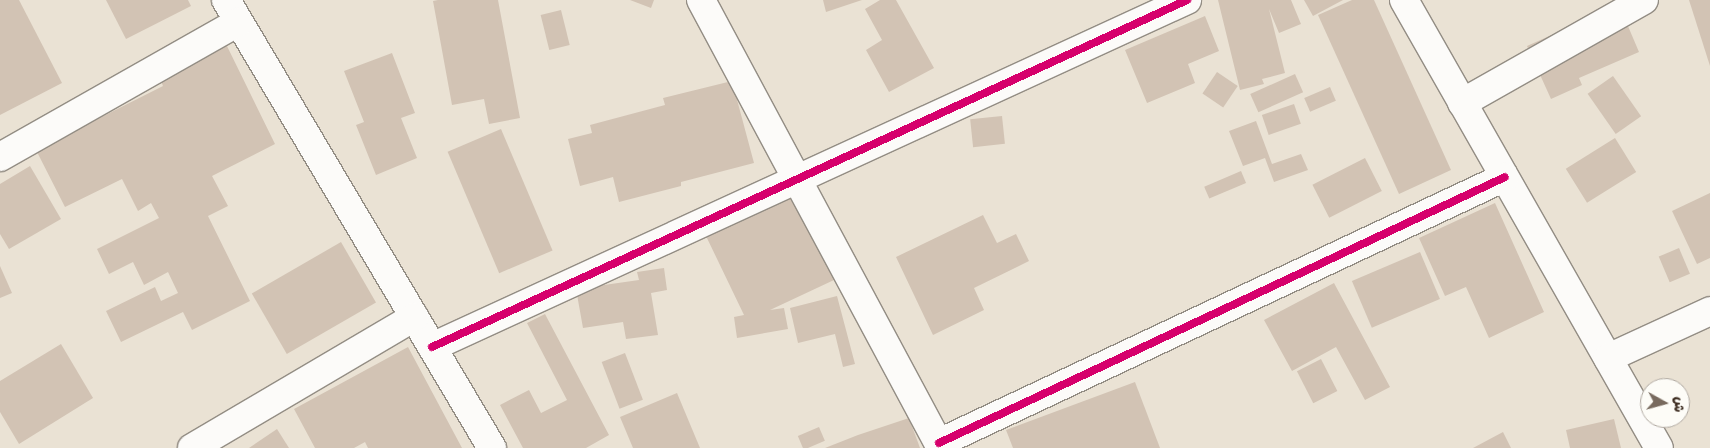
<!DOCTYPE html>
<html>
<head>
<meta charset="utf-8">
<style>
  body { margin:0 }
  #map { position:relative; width:1710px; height:448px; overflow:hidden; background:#eae2d4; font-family:"Comic Neue","Playpen Sans Arabic",sans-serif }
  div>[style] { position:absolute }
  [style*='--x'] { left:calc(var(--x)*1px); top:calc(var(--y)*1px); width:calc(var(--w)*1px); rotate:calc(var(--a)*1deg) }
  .building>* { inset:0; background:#d2c3b4; transform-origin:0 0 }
  .roads { filter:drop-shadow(1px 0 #938d84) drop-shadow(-1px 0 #938d84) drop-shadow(0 1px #938d84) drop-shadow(0 -1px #938d84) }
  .minor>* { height:28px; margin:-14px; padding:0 14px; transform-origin:14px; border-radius:14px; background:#fcfbf9 }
  .cycleway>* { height:8px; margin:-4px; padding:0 4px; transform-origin:4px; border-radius:4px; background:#d6006c }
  span { translate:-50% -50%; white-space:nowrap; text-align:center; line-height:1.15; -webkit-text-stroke:4px #fdfcf7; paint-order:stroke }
  .north { position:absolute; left:1640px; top:378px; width:50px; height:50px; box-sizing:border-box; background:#fdfcf7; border:1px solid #afa8a0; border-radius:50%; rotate:97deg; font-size:14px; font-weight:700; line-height:20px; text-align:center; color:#3b2a1e }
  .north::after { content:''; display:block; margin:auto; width:18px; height:22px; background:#786a5e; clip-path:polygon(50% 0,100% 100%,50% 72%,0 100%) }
</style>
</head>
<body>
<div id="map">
  <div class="building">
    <div style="clip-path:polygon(0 0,19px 0,62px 83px,0 115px)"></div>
    <div style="clip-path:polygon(106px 0,188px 0,191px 6px,126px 39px)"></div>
    <div style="clip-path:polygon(438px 0,498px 0,520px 118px,489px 124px,484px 99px,452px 105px,433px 1px)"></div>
    <div style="clip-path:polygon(630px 0,654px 0,651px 8px)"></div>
    <div style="clip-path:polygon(823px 0,862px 0,826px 12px)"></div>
    <div style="clip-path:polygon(880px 0,896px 0,934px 68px,889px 92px,866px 50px,882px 40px,865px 9px)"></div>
    <div style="clip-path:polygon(1218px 0,1291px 0,1301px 24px,1279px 33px,1269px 9px,1285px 73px,1262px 79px,1264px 84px,1240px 90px)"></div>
    <div style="clip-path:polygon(1304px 0,1343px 0,1313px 16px)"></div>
    <div style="clip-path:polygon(1352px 0,1374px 0,1451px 170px,1399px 194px,1318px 15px)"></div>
    <div style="clip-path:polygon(1689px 0,1710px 0,1710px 66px)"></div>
    <div style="clip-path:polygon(1619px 5px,1639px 52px,1579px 78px,1582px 85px,1551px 99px,1527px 46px)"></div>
    <div style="left:561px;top:10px;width:36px;height:21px;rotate:76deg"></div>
    <div style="clip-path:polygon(1205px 16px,1219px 51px,1188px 64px,1195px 83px,1147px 103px,1125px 50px)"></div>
    <div style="clip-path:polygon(225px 42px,275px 144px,212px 176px,228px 206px,208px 216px,250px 301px,192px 330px,183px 312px,121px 342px,106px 311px,155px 287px,161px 301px,178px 293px,168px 272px,144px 285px,133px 262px,109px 274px,97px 249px,159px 218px,151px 203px,138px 211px,122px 179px,65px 207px,36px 150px,163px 86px,159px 76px)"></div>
    <div style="clip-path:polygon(392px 53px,415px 113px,401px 118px,417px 158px,376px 175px,356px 125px,364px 122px,344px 71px)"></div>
    <div style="left:1217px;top:72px;width:25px;height:26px;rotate:34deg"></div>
    <div style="left:1295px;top:74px;width:20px;height:49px;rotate:66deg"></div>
    <div style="left:1613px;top:76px;width:49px;height:31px;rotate:55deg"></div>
    <div style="clip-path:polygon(732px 81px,754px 163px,681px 182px,681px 186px,619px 202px,613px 177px,580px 186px,568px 139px,592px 133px,590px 125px,665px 105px,663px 98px)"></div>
    <div style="left:1330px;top:87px;width:15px;height:28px;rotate:67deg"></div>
    <div style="left:1294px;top:104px;width:21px;height:34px;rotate:71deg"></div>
    <div style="left:1002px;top:116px;width:28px;height:32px;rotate:84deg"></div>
    <div style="clip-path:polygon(1256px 121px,1272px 164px,1301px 154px,1308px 170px,1274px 182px,1265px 158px,1243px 166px,1229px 131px)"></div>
    <div style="left:501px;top:129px;width:132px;height:58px;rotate:67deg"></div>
    <div style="left:1615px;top:138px;width:40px;height:58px;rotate:58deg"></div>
    <div style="left:1365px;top:158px;width:37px;height:59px;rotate:63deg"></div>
    <div style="clip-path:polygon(30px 166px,61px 219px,9px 249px,0 234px,0 184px)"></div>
    <div style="left:1241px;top:171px;width:13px;height:40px;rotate:67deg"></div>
    <div style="clip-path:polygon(1710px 193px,1710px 258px,1697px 264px,1672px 211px)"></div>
    <div style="clip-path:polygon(794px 195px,834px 280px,770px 310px,784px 308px,788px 329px,737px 338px,734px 317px,744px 315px,706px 236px)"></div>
    <div style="clip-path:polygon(1495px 203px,1544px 312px,1489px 338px,1466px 287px,1445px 296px,1419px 238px)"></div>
    <div style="clip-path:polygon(983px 215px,997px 243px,1016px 234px,1029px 261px,974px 288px,984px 310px,933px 335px,896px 257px)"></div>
    <div style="left:341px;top:242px;width:70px;height:103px;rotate:60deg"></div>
    <div style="left:1679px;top:248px;width:28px;height:22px;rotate:67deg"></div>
    <div style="left:1420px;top:252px;width:51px;height:74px;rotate:67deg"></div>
    <div style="clip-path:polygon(0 266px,12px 293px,0 298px)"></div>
    <div style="clip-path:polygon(664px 268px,667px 290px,651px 293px,658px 335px,626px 339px,623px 322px,583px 328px,576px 289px,639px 280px,637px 272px)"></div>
    <div style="clip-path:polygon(1334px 283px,1390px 387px,1365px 400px,1336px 347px,1292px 371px,1264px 320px)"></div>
    <div style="clip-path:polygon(837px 296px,855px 364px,843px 367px,835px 334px,798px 343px,790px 308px)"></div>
    <div style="clip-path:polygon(545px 314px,609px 435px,586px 448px,523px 448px,500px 405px,529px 390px,541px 413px,567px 400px,527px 323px)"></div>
    <div style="clip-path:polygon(61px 344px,93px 398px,19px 444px,0 412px,0 381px)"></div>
    <div style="clip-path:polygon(408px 347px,462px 448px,368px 448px,365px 442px,354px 448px,315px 448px,294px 409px)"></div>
    <div style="left:625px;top:353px;width:50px;height:25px;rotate:69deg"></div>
    <div style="left:1321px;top:359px;width:36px;height:27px;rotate:63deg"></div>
    <div style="clip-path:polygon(1135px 382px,1160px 448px,1013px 448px,1006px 430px)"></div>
    <div style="clip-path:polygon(677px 393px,700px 448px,633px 448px,620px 417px)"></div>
    <div style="clip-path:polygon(909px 418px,920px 448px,825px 448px,858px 435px)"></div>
    <div style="clip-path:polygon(1614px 419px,1621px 448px,1570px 448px,1566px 430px)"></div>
    <div style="left:819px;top:427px;width:15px;height:23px;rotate:67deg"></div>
    <div style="clip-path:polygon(277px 429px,289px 448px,249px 448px)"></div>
    <div style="clip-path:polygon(1503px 432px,1511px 448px,1473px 448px)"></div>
  </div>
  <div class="roads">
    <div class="minor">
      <div style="--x:226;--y:0;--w:521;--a:59.3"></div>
      <div style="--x:701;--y:0;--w:508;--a:61.82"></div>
      <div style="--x:1404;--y:0;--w:515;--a:60.35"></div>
      <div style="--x:1462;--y:103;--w:209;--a:-29.5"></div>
      <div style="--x:0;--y:157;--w:274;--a:-29.5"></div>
      <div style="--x:432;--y:347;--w:831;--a:-24.68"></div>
      <div style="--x:1608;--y:358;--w:112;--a:-24.7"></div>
      <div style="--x:939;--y:443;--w:625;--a:-25.17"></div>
      <div style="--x:192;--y:448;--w:258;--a:-30.5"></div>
    </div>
  </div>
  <div class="cycleway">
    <div style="--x:432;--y:347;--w:831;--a:-24.68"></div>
    <div style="--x:939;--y:443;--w:625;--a:-25.17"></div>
  </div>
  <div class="north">ش</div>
</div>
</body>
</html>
